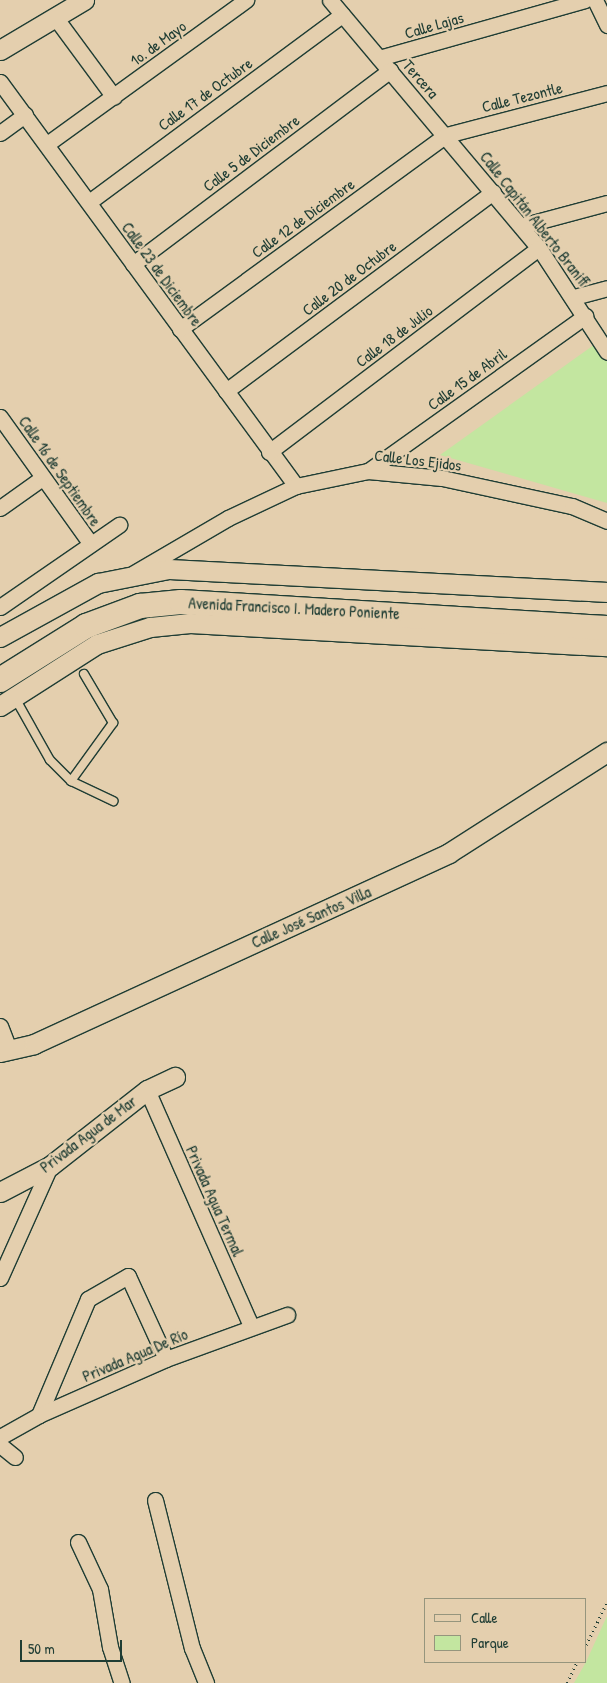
<!DOCTYPE html>
<html>
<head>
<meta charset="utf-8">
<style>
  body { margin:0 }
  #map { position:relative; width:607px; height:1683px; overflow:hidden; background:#e4cfae; font-family:"Patrick Hand",sans-serif }
  div>[style] { position:absolute }
  [style*='--x'] { left:calc(var(--x)*1px); top:calc(var(--y)*1px); width:calc(var(--w)*1px); rotate:calc(var(--a)*1deg) }
  .green>* { inset:0; background:#c3e6a0 }
  .path>* { height:2.5px; margin-top:-1.25px; transform-origin:0; background:repeating-linear-gradient(90deg,#1f3d34 0 1px,transparent 0 5px) }
  .roads { filter:drop-shadow(1px 0 #1f3d34) drop-shadow(-1px 0 #1f3d34) drop-shadow(0 1px #1f3d34) drop-shadow(0 -1px #1f3d34) }
  .service>* { height:8px; margin:-4px; padding:0 4px; transform-origin:4px; border-radius:4px; background:#e4cfae }
  .minor>* { height:15px; margin:-7.5px; padding:0 7.5px; transform-origin:7.5px; border-radius:7.5px; background:#e4cfae }
  .tertiary>* { height:19px; margin:-9.5px; padding:0 9.5px; transform-origin:9.5px; border-radius:9.5px; background:#e4cfae }
  .primary>* { height:24px; margin:-12px; padding:0 12px; transform-origin:12px; border-radius:12px; background:#e4cfae }
  span { translate:-50% -50%; white-space:nowrap; text-align:center; line-height:1.15; -webkit-text-stroke:4.5px #e4cfae; paint-order:stroke }
  .street-label { font-size:16px; color:#1f3d34 }
  .legend { position:absolute; left:424px; top:1598px; width:162px; height:65px; box-sizing:border-box; background:#e4cfae; border:1px solid #95957d; margin:0; padding:6px 9px; list-style:none; font-size:15px; color:#1f3d34 }
  .legend li { display:flex; align-items:center; gap:10px; height:25px }
  .legend b { width:25px; border:1px solid #95957d }
  .scale { position:absolute; left:20px; top:1640px; width:102px; height:22px; box-sizing:border-box; border:2px solid #1f3d34; border-top:0; padding-left:6px; font-size:15px; line-height:18px; white-space:nowrap; color:#1f3d34; -webkit-text-stroke:4px #e4cfae; paint-order:stroke }
</style>
</head>
<body>
<div id="map">
  <div class="green">
    <div style="clip-path:polygon(598px 342px,607px 358px,607px 503px,440px 455px)"></div>
    <div style="clip-path:polygon(607px 1616px,607px 1683px,574px 1683px,586px 1662px)"></div>
  </div>
  <div class="path">
    <div style="--x:586;--y:1645;--w:48;--a:-64"></div>
    <div style="--x:567;--y:1683;--w:23;--a:-65"></div>
  </div>
  <div class="roads">
    <div class="service">
      <div style="--x:15;--y:698;--w:71;--a:60.6"></div>
      <div style="--x:50;--y:760;--w:30;--a:45"></div>
      <div style="--x:71;--y:781;--w:47;--a:25.5"></div>
      <div style="--x:71;--y:781;--w:72;--a:-54.1"></div>
      <div style="--x:113;--y:723;--w:57;--a:-120.6"></div>
    </div>
    <div class="minor">
      <div style="--x:330;--y:0;--w:324;--a:49.9"></div>
      <div style="--x:539;--y:248;--w:124;--a:56.8"></div>
      <div style="--x:595;--y:0;--w:28;--a:64"></div>
      <div style="--x:55;--y:17;--w:99;--a:53.6"></div>
      <div style="--x:379;--y:58;--w:214;--a:-15.7"></div>
      <div style="--x:0;--y:82;--w:501;--a:53.77"></div>
      <div style="--x:0;--y:133;--w:31;--a:-36"></div>
      <div style="--x:47;--y:144;--w:246;--a:-35.9"></div>
      <div style="--x:89;--y:202;--w:315;--a:-36.5"></div>
      <div style="--x:521;--y:226;--w:89;--a:-15"></div>
      <div style="--x:133;--y:264;--w:322;--a:-37"></div>
      <div style="--x:574;--y:297;--w:34;--a:-15"></div>
      <div style="--x:180;--y:329;--w:329;--a:-36.1"></div>
      <div style="--x:446;--y:135;--w:166;--a:-14.6"></div>
      <div style="--x:226;--y:391;--w:333;--a:-36.7"></div>
      <div style="--x:0;--y:417;--w:156;--a:54.4"></div>
      <div style="--x:269;--y:452;--w:338;--a:-37.1"></div>
      <div style="--x:368;--y:471;--w:267;--a:-35.5"></div>
      <div style="--x:0;--y:508;--w:52;--a:-35.5"></div>
      <div style="--x:134;--y:573;--w:109;--a:-30.3"></div>
      <div style="--x:228;--y:518;--w:75;--a:-25.2"></div>
      <div style="--x:296;--y:486;--w:74;--a:-11.8"></div>
      <div style="--x:368;--y:471;--w:74;--a:5.4"></div>
      <div style="--x:442;--y:478;--w:133;--a:12.2"></div>
      <div style="--x:572;--y:506;--w:38;--a:23"></div>
      <div style="--x:0;--y:607;--w:145;--a:-34.6"></div>
      <div style="--x:0;--y:1026;--w:26;--a:69"></div>
      <div style="--x:147;--y:1090;--w:258;--a:66.2"></div>
      <div style="--x:0;--y:1278;--w:123;--a:-65.9"></div>
      <div style="--x:39;--y:1415;--w:126;--a:-67.1"></div>
      <div style="--x:88;--y:1299;--w:46;--a:-29.9"></div>
      <div style="--x:128;--y:1276;--w:91;--a:65.4"></div>
      <div style="--x:0;--y:1437;--w:45;--a:-29.4"></div>
      <div style="--x:39;--y:1415;--w:139;--a:-23.8"></div>
      <div style="--x:166;--y:1359;--w:129;--a:-20"></div>
      <div style="--x:0;--y:1445;--w:19;--a:39"></div>
      <div style="--x:155;--y:1500;--w:153;--a:76"></div>
      <div style="--x:192;--y:1648;--w:38;--a:68"></div>
      <div style="--x:78;--y:1542;--w:52;--a:64.9"></div>
      <div style="--x:100;--y:1589;--w:59;--a:80.2"></div>
      <div style="--x:110;--y:1647;--w:38;--a:72"></div>
    </div>
    <div class="tertiary">
      <div style="--x:0;--y:50;--w:98;--a:-30.8"></div>
      <div style="--x:0;--y:637;--w:112;--a:-28.9"></div>
      <div style="--x:98;--y:583;--w:72;--a:-11.2"></div>
      <div style="--x:169;--y:569;--w:439;--a:3"></div>
      <div style="--x:0;--y:706;--w:115;--a:-32.6"></div>
      <div style="--x:97;--y:644;--w:56;--a:-17.8"></div>
      <div style="--x:150;--y:627;--w:40;--a:-5.7"></div>
      <div style="--x:190;--y:623;--w:418;--a:3.2"></div>
      <div style="--x:0;--y:1052;--w:35;--a:-13"></div>
      <div style="--x:34;--y:1044;--w:457;--a:-24.7"></div>
      <div style="--x:449;--y:853;--w:188;--a:-32.6"></div>
      <div style="--x:0;--y:1192;--w:56;--a:-27.5"></div>
      <div style="--x:50;--y:1166;--w:123;--a:-38.1"></div>
      <div style="--x:147;--y:1090;--w:31;--a:-25"></div>
    </div>
    <div class="primary">
      <div style="--x:0;--y:680;--w:102;--a:-32.1"></div>
      <div style="--x:86;--y:626;--w:58;--a:-20.3"></div>
      <div style="--x:140;--y:606;--w:41;--a:-5.6"></div>
      <div style="--x:181;--y:602;--w:427;--a:3.5"></div>
    </div>
  </div>
  <div class="street-label">
    <span style="left:434px;top:25px;rotate:-16deg">Calle Lajas</span>
    <span style="left:158px;top:43px;rotate:-36deg">1o. de Mayo</span>
    <span style="left:421px;top:79px;rotate:49deg">Tercera</span>
    <span style="left:205px;top:94px;rotate:-36deg">Calle 17 de Octubre</span>
    <span style="left:522px;top:97px;rotate:-14deg">Calle Tezontle</span>
    <span style="left:251px;top:153px;rotate:-37deg">Calle 5 de Diciembre</span>
    <span style="left:303px;top:218px;rotate:-36deg">Calle 12 de Diciembre</span>
    <span style="left:535px;top:219px;rotate:52deg">Calle Capitán Alberto Braniff</span>
    <span style="left:162px;top:274px;rotate:54deg">Calle 23 de Diciembre</span>
    <span style="left:349px;top:278px;rotate:-37deg">Calle 20 de Octubre</span>
    <span style="left:394px;top:336px;rotate:-37deg">Calle 18 de Julio</span>
    <span style="left:467px;top:379px;rotate:-36deg">Calle 15 de Abril</span>
    <span style="left:418px;top:460px;rotate:7deg">Calle Los Ejidos</span>
    <span style="left:60px;top:471px;rotate:55deg">Calle 16 de Septiembre</span>
    <span style="left:294px;top:608px;rotate:3deg">Avenida Francisco I. Madero Poniente</span>
    <span style="left:311px;top:917px;rotate:-24deg">Calle José Santos Villa</span>
    <span style="left:88px;top:1134px;rotate:-37deg">Privada Agua de Mar</span>
    <span style="left:215px;top:1201px;rotate:66deg">Privada Agua Termal</span>
    <span style="left:135px;top:1355px;rotate:-23deg">Privada Agua De Río</span>
  </div>
  <ul class="legend">
  <li><b style="height:6px;background:#e4cfae"></b>Calle</li>
  <li><b style="height:14px;background:#c3e6a0"></b>Parque</li>
  </ul>
  <div class="scale">50 m</div>
</div>
</body>
</html>
